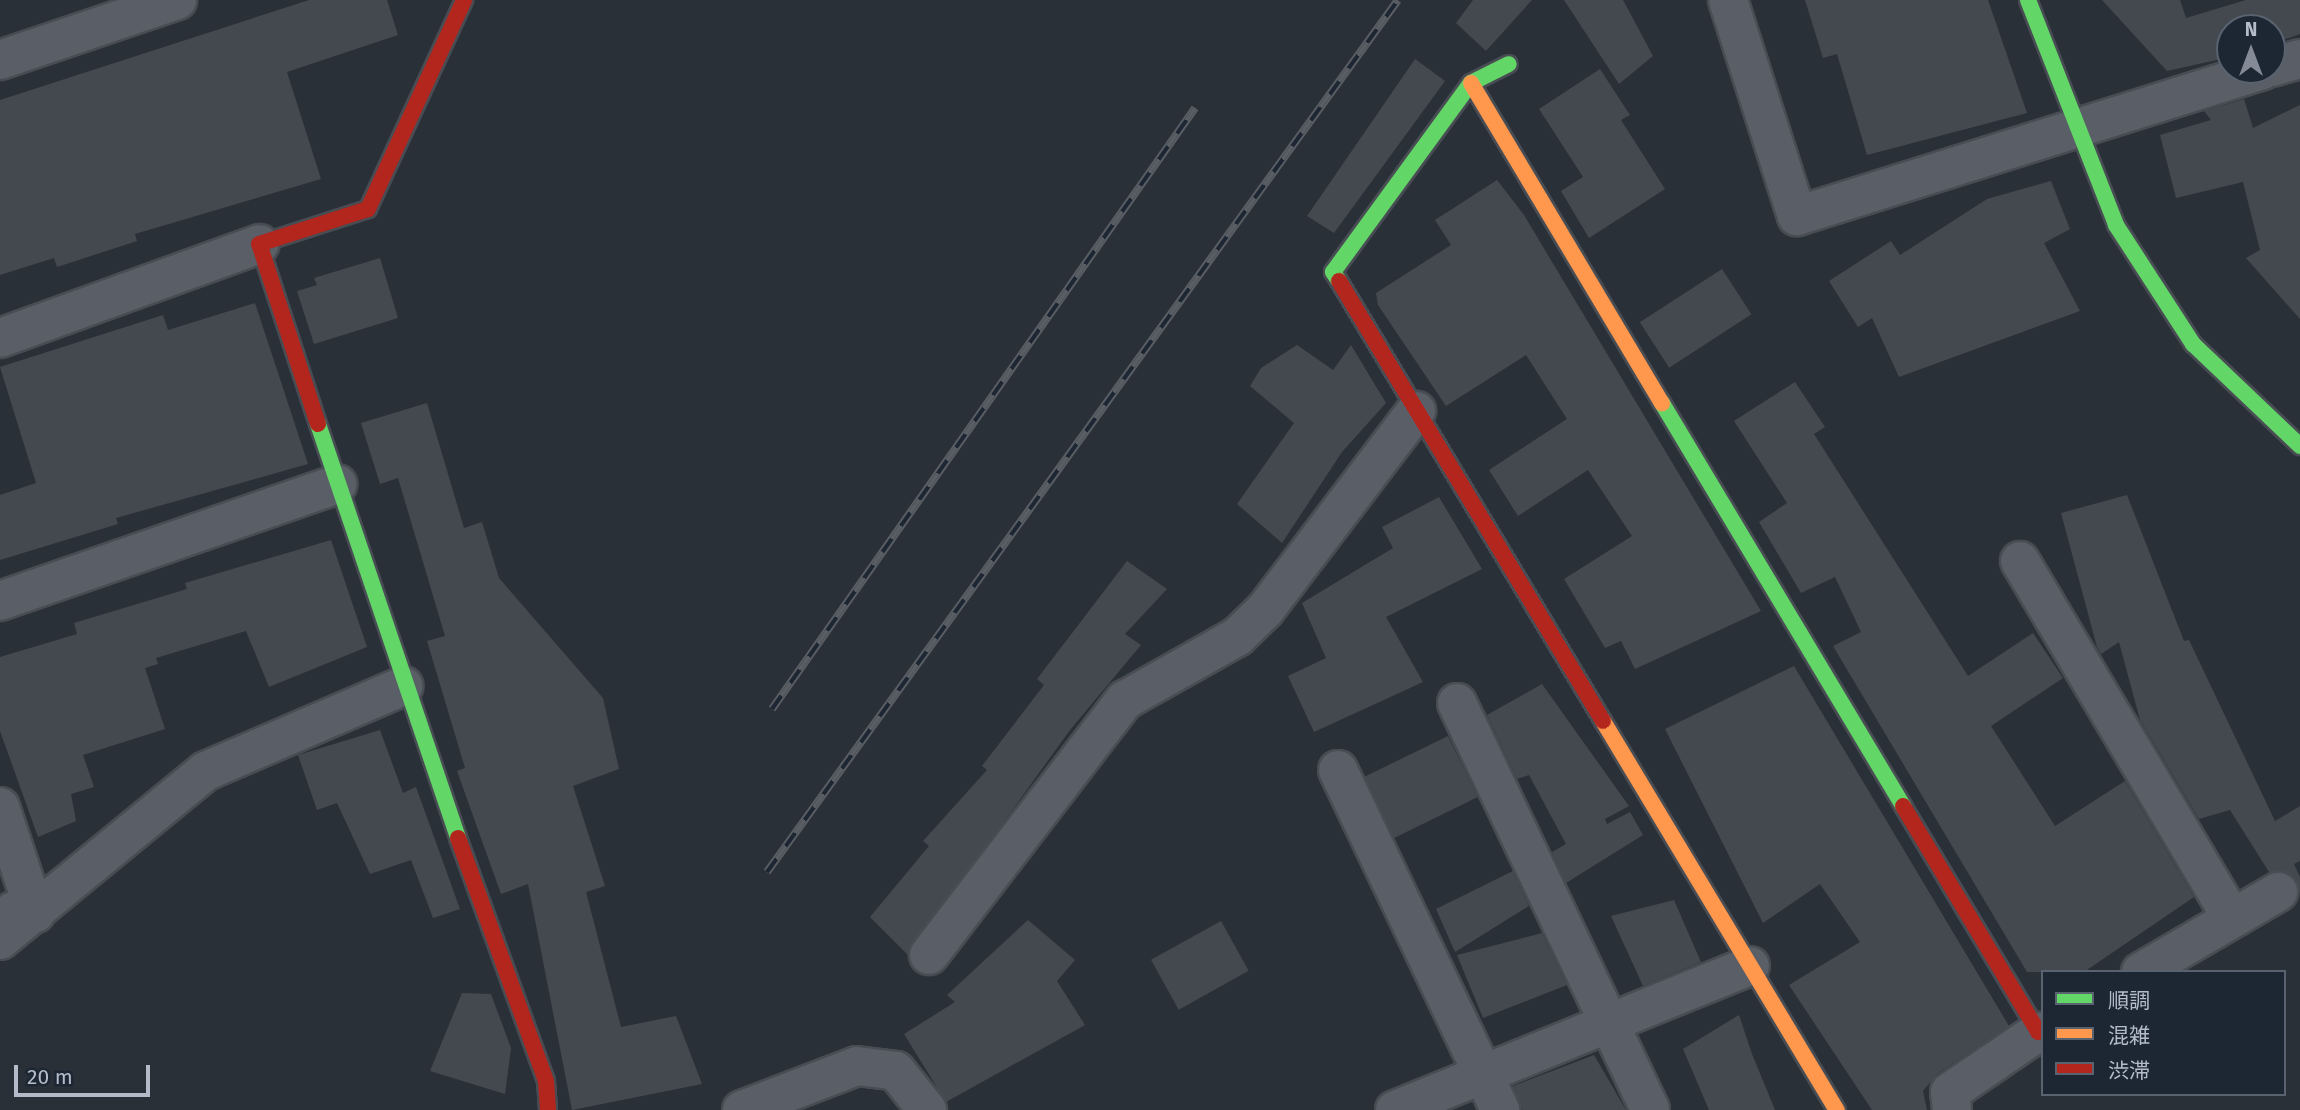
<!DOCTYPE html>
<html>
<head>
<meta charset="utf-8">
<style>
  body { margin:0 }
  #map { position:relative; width:2300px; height:1110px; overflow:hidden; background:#2a3038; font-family:"Fira Sans","Noto Sans JP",sans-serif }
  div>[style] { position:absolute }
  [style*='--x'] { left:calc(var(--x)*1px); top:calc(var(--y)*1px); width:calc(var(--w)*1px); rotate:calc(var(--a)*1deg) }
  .building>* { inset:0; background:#444950; transform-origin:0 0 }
  .roads { filter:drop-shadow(2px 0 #484c53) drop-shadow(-2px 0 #484c53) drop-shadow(0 2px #484c53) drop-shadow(0 -2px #484c53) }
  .street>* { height:38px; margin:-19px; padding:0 19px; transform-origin:19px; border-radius:19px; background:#5a5e66 }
  .fast>* { height:16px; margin:-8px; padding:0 8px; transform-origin:8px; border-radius:8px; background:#63d668 }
  .slow>* { height:16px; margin:-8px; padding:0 8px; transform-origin:8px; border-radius:8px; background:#ff974d }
  .jam>* { height:16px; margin:-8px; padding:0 8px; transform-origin:8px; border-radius:8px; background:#b3261e }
  .rail>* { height:8px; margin-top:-4px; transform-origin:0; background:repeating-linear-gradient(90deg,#1d2633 0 16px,#595d64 0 32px); box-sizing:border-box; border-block:2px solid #595d64 }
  span { translate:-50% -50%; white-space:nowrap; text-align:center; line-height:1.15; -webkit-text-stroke:7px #1d2633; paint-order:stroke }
  .legend { position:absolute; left:2041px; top:970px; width:245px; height:126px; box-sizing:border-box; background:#1d2633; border:2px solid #59626f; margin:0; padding:9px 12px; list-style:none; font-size:21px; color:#b4bcc9 }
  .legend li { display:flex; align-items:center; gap:14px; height:35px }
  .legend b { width:35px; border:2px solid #59626f }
  .north { position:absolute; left:2216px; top:14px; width:70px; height:70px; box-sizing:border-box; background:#1d2633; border:2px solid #59626f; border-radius:50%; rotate:0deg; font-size:19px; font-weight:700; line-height:28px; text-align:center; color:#b4bcc9 }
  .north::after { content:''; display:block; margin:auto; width:24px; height:32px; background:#848b96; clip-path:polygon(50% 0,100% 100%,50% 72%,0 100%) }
  .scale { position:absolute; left:14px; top:1065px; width:136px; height:32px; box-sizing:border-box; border:4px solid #b4bcc9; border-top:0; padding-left:9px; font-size:21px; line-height:24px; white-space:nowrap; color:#b4bcc9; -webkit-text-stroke:5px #1d2633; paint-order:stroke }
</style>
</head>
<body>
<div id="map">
  <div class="building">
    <div style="clip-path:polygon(309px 0,387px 0,398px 35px,287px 72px,321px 179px,135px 234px,137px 241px,57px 267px,54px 258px,0 275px,0 100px)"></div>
    <div style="clip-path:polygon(1473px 0,1532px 0,1486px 51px,1456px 23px)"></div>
    <div style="clip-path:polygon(1564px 0,1623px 0,1653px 56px,1619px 84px)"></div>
    <div style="clip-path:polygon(1805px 0,1988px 0,2027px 113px,1867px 155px,1837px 54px,1823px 58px)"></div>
    <div style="clip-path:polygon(2102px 0,2180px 0,2186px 18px,2246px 0,2300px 0,2300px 34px,2272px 44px,2272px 28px,2230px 28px,2230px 57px,2167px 71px)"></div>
    <div style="clip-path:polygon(1415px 59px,1445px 81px,1334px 233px,1307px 216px)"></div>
    <div style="clip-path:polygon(1600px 69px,1630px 115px,1621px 120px,1665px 189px,1589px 238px,1561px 191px,1583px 177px,1539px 109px)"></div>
    <div style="clip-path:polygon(2244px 99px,2253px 128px,2300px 105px,2300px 319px,2246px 258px,2260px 250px,2243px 182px,2176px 198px,2160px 135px,2211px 120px,2204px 111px)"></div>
    <div style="clip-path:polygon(1497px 180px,1524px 215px,1761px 611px,1635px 669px,1621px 641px,1605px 648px,1564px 579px,1632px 536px,1588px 470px,1518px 516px,1489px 470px,1567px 419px,1526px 355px,1446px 406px,1378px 305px,1376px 293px,1451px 245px,1435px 220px)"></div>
    <div style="clip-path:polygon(2051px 181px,2070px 229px,2044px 243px,2080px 311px,1899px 377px,1872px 318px,1858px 327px,1829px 281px,1891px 241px,1900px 255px,1987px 199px)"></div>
    <div style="clip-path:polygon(380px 258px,398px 318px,314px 344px,297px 291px,317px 285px,314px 278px)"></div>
    <div style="left:1722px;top:269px;width:54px;height:98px;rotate:57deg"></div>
    <div style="clip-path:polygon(255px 303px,308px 464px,116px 518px,118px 524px,0 560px,0 495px,36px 483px,0 367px,163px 315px,168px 330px)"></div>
    <div style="clip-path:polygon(1297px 345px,1333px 370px,1351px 345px,1386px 403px,1342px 452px,1282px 543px,1237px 504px,1294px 423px,1250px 386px,1261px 368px)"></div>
    <div style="clip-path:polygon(1795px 382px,1825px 427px,1814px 434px,1968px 676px,2033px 633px,2063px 678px,1991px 726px,2055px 826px,2125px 781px,2194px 897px,2084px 972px,2027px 972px,1833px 646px,1861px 632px,1835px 577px,1801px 593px,1759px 522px,1787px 503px,1734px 421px)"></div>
    <div style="clip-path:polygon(427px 403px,464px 528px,482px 522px,499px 578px,603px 698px,619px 769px,573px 786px,605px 886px,586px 892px,621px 1027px,676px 1016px,702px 1084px,572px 1110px,528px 884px,501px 894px,457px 771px,465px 768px,427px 641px,445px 636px,398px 478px,380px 484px,361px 423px)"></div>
    <div style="clip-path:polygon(2127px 495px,2184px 641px,2189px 640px,2275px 821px,2300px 806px,2300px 861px,2294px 864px,2300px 877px,2300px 893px,2289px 873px,2269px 872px,2230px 810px,2199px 819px,2140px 720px,2119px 642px,2101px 654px,2097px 647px,2061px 513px)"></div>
    <div style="clip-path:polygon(1439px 497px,1482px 569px,1386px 617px,1423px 682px,1314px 732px,1288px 676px,1326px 658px,1302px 603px,1393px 548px,1382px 527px)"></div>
    <div style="clip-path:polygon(331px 540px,367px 647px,269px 687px,246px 631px,156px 658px,158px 664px,145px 668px,165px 729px,83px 755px,94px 787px,71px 794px,76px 821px,38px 837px,0 731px,0 657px,77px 634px,74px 623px,187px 589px,185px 583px)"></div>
    <div style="clip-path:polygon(1127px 561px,1167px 589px,1125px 634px,1141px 645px,1070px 730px,908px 955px,870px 917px,929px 846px,923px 841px,987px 770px,982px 766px,1044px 685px,1037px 679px)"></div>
    <div style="clip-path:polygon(1794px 666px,2009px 1026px,1937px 1074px,1923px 1091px,1927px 1110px,1872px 1110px,1789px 985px,1860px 942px,1820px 884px,1763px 923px,1665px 729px)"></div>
    <div style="clip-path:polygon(1542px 684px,1629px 806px,1605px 819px,1607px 824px,1630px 812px,1643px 835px,1566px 883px,1552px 852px,1566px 844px,1529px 775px,1517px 779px,1487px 715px)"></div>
    <div style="clip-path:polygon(380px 730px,403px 793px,416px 787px,460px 909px,433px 918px,411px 860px,370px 874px,337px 803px,317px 810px,298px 755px)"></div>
    <div style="left:1448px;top:736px;width:68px;height:93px;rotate:64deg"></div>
    <div style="clip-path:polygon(1513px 871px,1529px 906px,1455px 952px,1436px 909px)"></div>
    <div style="clip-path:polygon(1674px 900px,1701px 962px,1643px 986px,1611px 916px)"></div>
    <div style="clip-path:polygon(1028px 920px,1075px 960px,1057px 981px,1085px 1025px,946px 1102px,904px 1034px,955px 1002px,947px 995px)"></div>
    <div style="left:1221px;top:921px;width:57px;height:80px;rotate:61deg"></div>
    <div style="clip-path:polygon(1542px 933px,1567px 985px,1483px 1018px,1457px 955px)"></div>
    <div style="clip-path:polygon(462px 993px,491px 994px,511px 1048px,505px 1094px,430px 1071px)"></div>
    <div style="clip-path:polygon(1739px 1015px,1752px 1054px,1775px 1110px,1709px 1110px,1683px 1049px)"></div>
    <div style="clip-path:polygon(1594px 1055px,1626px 1110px,1522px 1110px,1513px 1086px)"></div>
  </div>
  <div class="roads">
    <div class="street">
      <div style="--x:1728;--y:0;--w:227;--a:72.3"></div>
      <div style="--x:1797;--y:216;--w:488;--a:-17.4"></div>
      <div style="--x:0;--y:60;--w:187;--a:-18.7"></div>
      <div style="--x:2272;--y:67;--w:29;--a:-16"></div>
      <div style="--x:0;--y:338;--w:276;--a:-19.9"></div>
      <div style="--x:2020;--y:561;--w:415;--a:59.3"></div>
      <div style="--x:0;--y:601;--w:357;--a:-19.1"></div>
      <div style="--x:1457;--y:703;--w:450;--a:64.6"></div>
      <div style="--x:1338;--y:770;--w:377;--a:64.5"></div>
      <div style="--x:0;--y:807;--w:112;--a:71.7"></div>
      <div style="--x:35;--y:913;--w:22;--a:-175"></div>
      <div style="--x:0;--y:940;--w:266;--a:-39.4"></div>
      <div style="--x:206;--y:771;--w:215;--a:-23.3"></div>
      <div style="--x:929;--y:955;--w:322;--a:-52.5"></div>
      <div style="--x:1125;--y:700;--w:129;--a:-29.4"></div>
      <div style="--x:1237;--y:637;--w:39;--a:-44"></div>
      <div style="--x:1265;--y:610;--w:250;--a:-52.8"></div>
      <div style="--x:2141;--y:972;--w:159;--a:-30.3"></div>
      <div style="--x:742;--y:1110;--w:123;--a:-20.9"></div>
      <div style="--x:857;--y:1066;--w:39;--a:7"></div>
      <div style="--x:896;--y:1071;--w:50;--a:51.5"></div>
      <div style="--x:1395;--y:1110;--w:383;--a:-22.1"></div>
      <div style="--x:1952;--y:1110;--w:18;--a:-96"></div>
      <div style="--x:1950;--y:1092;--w:107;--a:-34.3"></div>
    </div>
    <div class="fast">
      <div style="--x:2028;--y:0;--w:242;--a:68.6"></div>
      <div style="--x:2116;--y:225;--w:142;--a:57.1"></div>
      <div style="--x:2193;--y:344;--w:148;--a:43.6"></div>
      <div style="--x:1339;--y:281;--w:11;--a:-124"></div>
      <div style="--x:1333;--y:272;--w:234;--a:-53.9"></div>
      <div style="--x:1471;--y:83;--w:42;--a:-26.6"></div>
      <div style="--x:1662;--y:403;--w:470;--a:59.1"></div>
      <div style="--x:318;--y:424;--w:437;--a:71.3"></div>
    </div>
    <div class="slow">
      <div style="--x:1471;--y:83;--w:373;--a:59.2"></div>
      <div style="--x:1603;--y:721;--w:454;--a:59"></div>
    </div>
    <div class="jam">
      <div style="--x:1339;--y:281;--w:513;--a:59.04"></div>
      <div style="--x:318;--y:424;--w:189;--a:-108.1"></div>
      <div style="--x:259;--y:244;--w:114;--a:-17.8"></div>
      <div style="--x:368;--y:209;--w:230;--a:-65.3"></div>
      <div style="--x:1903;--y:806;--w:263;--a:59.1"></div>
      <div style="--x:2038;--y:1032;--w:6;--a:-31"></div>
      <div style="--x:458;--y:838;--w:258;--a:70.1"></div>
      <div style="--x:546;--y:1081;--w:29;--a:86"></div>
    </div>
  </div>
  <div class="rail">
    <div style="--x:772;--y:709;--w:735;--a:-54.86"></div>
    <div style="--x:767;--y:872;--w:1076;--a:-54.11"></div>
  </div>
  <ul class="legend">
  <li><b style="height:9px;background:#63d668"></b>順調</li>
  <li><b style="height:9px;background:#ff974d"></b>混雑</li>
  <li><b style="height:9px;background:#b3261e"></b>渋滞</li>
  </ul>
  <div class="north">N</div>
  <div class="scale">20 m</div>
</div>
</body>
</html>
